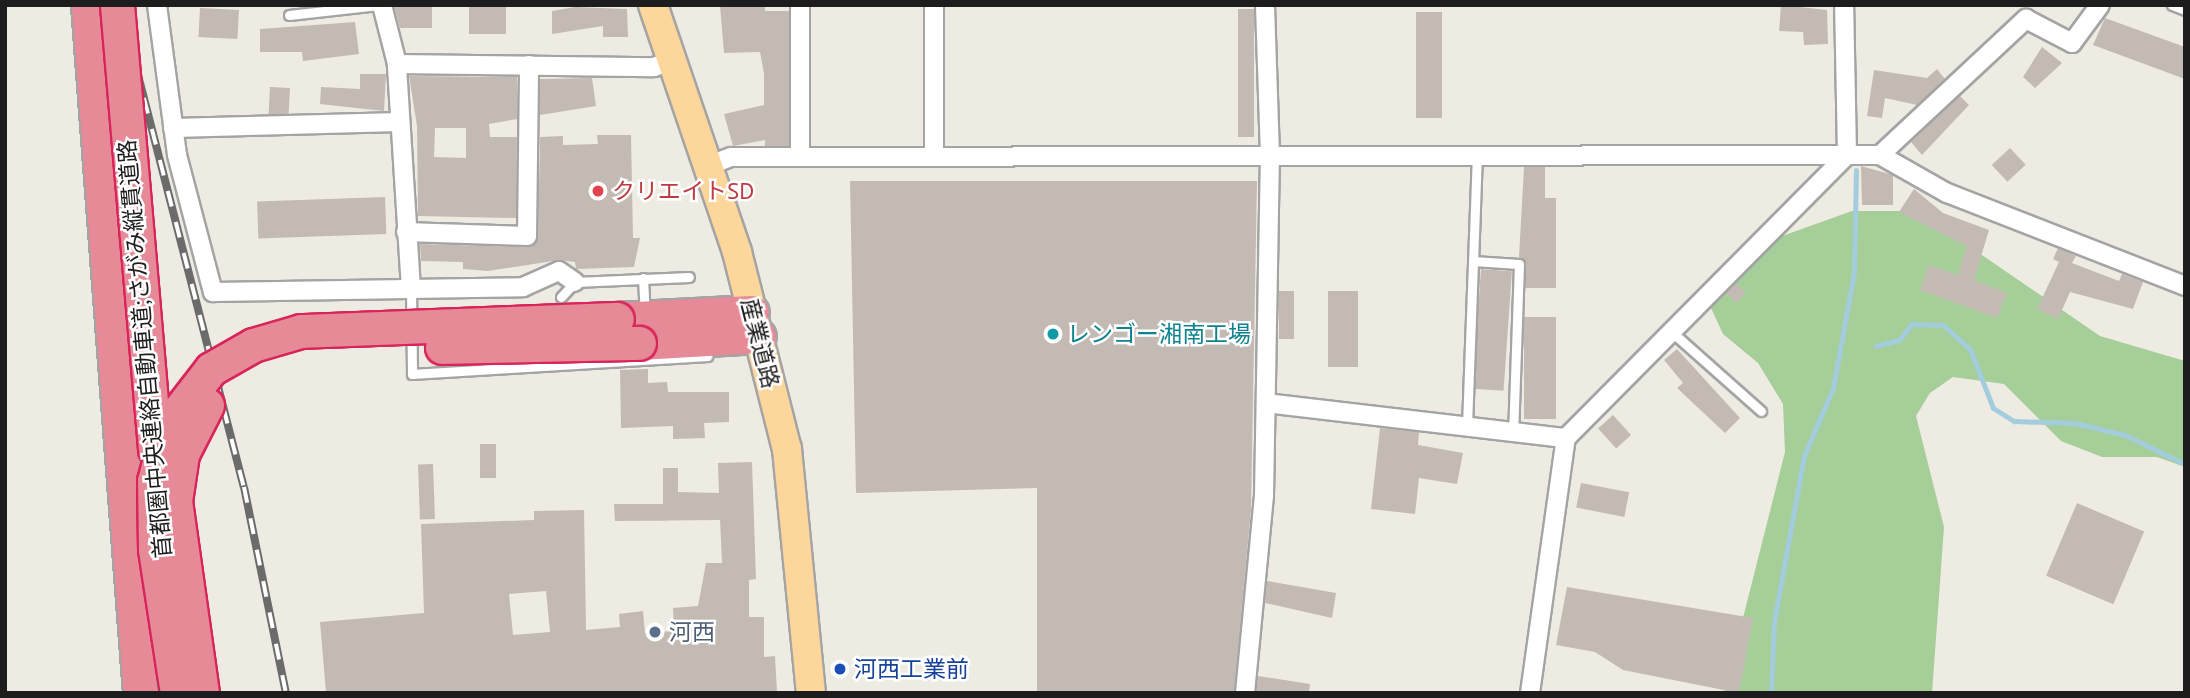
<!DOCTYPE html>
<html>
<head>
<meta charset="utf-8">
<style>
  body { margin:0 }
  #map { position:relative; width:2190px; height:698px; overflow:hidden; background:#eeebe3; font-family:"PT Sans","Noto Sans JP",sans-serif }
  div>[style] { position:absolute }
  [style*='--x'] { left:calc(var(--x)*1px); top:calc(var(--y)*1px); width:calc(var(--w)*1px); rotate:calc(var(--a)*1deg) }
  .forest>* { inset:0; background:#a5ce98 }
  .stream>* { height:5px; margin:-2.5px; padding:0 2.5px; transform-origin:2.5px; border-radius:2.5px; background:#a3cddc }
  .building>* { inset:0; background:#c3bab3; transform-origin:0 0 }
  .roads { filter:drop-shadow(2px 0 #a4a4a4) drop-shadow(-2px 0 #a4a4a4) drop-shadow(0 2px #a4a4a4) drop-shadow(0 -2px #a4a4a4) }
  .service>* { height:9px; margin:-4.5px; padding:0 4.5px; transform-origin:4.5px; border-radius:4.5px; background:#fff }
  .minor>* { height:18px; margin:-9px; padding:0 9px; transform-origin:9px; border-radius:9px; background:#fff }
  .primary>* { height:28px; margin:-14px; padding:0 14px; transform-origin:14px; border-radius:14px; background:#fcd69b }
  .motorway>* { height:33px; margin:-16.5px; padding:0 16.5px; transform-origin:16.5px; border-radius:16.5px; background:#e68a97 }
  .rail>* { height:8px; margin-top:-4px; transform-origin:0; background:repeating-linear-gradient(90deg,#fff 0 16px,#6b6b6b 0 32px); box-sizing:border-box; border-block:2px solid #6b6b6b }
  .bridges { filter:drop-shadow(2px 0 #d9245a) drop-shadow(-2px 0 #d9245a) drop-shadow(0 2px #d9245a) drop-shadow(0 -2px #d9245a) }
  .motorway-bridge>* { height:33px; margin:-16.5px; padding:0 16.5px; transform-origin:16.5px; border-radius:16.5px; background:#e68a97 }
  .dots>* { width:19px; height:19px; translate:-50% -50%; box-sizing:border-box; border:4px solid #fff; border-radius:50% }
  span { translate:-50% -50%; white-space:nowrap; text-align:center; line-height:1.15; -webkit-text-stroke:5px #fff; paint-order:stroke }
  .health-label { font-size:23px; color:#be3a42 }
  .left { translate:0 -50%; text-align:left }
  .culture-label { font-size:23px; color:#0d838f }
  .street-label { font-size:23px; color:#1d1d1d }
  .service-label { font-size:23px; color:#4e5e75 }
  .transit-label { font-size:23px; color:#164399 }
  .frame { position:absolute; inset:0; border:7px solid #1d1d1d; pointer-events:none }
</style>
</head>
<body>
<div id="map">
  <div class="forest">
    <div style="clip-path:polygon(1852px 211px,1905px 211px,1944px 229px,2100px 336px,2185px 361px,2185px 467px,2157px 457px,2102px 457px,2061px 441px,2004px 384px,1953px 377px,1930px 393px,1916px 416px,1944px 527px,1932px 693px,1724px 693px,1785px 452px,1783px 404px,1758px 363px,1723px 334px,1705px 295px,1737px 252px)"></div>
  </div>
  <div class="stream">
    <div style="--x:1876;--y:346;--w:24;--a:-15"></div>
    <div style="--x:1899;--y:340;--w:21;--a:-51"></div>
    <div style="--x:1912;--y:324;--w:31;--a:2"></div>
    <div style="--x:1943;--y:325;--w:36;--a:42"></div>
    <div style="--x:1970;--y:349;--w:63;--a:68.7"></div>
    <div style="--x:1993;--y:408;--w:25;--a:32"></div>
    <div style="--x:2014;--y:421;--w:61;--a:1.9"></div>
    <div style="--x:2075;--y:423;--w:51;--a:13.5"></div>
    <div style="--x:2125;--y:435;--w:67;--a:25.8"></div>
    <div style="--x:1771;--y:693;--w:71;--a:-87.6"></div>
    <div style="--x:1774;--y:622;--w:169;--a:-79.8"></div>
    <div style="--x:1804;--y:456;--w:74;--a:-66.9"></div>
    <div style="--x:1833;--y:388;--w:117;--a:-79.7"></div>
    <div style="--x:1854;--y:273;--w:103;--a:-88.9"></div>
  </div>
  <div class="building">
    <div style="left:469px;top:5px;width:37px;height:29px"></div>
    <div style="clip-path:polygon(765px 5px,765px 11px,789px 11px,789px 146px,765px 146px,765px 140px,733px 146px,724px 114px,764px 105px,764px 74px,760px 52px,724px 53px,720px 6px)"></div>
    <div style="clip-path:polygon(1781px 5px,1827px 10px,1828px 44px,1804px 45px,1803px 32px,1779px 31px)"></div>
    <div style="clip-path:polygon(394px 6px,432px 6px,432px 28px,400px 28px)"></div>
    <div style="clip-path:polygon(575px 7px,627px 9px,628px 37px,603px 37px,603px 26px,552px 34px,552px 11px)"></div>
    <div style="left:200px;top:8px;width:39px;height:29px;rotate:3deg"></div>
    <div style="left:1238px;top:9px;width:16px;height:128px"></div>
    <div style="left:1416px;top:12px;width:26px;height:106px"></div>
    <div style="clip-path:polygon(2105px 18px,2185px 47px,2185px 79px,2093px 45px)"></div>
    <div style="clip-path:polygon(355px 22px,359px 54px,303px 61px,302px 52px,260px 52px,260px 29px)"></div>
    <div style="clip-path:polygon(2042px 47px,2062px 63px,2035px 88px,2023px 77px)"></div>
    <div style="clip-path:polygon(1937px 69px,1945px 79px,1917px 105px,1885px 98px,1882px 118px,1867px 116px,1874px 70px,1927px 78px)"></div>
    <div style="clip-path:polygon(360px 74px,386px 74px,384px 111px,320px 104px,321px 87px,360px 89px)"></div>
    <div style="clip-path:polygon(evenodd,409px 76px,517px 77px,517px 119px,489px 124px,490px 137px,517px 137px,516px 218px,418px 216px,417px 126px,409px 76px,435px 128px,466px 128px,466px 158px,434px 157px,435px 128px)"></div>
    <div style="clip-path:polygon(592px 78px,596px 106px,540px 115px,540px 79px)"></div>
    <div style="left:270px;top:87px;width:20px;height:27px;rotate:3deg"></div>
    <div style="clip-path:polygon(1960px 96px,1969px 105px,1922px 155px,1911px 142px)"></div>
    <div style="clip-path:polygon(597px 135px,631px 135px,633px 238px,640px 238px,634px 267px,576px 269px,575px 262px,559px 260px,488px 271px,463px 269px,463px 262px,421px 261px,420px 244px,532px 247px,538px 236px,540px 137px,563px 136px,563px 145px,598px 144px)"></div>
    <div style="left:2010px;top:148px;width:23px;height:25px;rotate:47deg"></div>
    <div style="clip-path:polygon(1861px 166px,1893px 175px,1893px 205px,1862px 205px)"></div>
    <div style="clip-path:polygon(1524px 167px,1545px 167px,1545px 198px,1556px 198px,1556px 288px,1525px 288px,1526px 264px,1519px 257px)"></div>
    <div style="clip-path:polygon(850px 181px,1257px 181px,1251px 510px,1234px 693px,1037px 693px,1037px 488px,856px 493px)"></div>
    <div style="clip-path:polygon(1914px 189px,1943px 213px,1989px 230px,1974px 280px,2007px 293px,1997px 318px,1920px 290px,1929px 265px,1958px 275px,1967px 246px,1899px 212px)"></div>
    <div style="left:385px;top:197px;width:37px;height:128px;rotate:88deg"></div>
    <div style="clip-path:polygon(2058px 248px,2076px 256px,2072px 263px,2119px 281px,2122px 274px,2143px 282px,2133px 309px,2070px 292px,2058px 319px,2037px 309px,2059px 262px,2053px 259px)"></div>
    <div style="left:1481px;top:269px;width:31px;height:120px;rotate:4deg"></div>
    <div style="left:1736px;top:283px;width:14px;height:14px;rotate:45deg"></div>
    <div style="left:1279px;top:291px;width:15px;height:48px"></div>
    <div style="left:1328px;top:291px;width:30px;height:76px"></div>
    <div style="left:1524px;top:317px;width:32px;height:102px"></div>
    <div style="clip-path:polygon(1677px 349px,1740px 418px,1725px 433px,1677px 388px,1683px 383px,1664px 360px)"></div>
    <div style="clip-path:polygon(648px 369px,648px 383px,667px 382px,668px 392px,729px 392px,729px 422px,704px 423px,705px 438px,673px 439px,673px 426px,621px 428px,620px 370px)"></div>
    <div style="left:1613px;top:415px;width:27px;height:20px;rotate:48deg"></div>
    <div style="clip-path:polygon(1380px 428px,1419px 432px,1418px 445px,1463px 453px,1457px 484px,1419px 478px,1415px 514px,1371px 509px)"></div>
    <div style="left:480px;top:444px;width:16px;height:34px"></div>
    <div style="clip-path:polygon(evenodd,752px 462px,756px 579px,749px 580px,749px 617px,764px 617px,764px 657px,775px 656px,777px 693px,326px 693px,320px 622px,424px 613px,421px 524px,534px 520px,534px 511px,584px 510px,586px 630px,620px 627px,619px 614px,643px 611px,645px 633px,674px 631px,673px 608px,698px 606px,706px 563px,722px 563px,720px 520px,615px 521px,614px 504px,663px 504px,663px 468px,678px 468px,678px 492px,719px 493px,718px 463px,752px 462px,546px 591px,550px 632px,513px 635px,509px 594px,546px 591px)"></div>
    <div style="left:433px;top:464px;width:55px;height:15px;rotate:88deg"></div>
    <div style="left:1581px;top:483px;width:49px;height:25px;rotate:11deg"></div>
    <div style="left:2077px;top:503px;width:73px;height:79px;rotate:23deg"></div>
    <div style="clip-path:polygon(1267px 581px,1336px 593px,1332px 618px,1265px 603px)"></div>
    <div style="clip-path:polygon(1567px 587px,1753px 618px,1739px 693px,1623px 670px,1595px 652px,1556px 645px)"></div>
    <div style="clip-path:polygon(1258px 676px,1310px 684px,1309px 693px,1256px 693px)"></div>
  </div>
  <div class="roads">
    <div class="service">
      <div style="--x:2172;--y:5;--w:14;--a:21"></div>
      <div style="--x:289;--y:15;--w:90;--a:-6.4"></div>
      <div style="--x:1473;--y:261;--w:46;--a:3.7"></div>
      <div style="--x:1519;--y:264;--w:168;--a:92"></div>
      <div style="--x:643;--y:278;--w:22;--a:87"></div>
      <div style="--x:411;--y:289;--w:85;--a:89.3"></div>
      <div style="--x:412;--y:374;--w:296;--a:-3.5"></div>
      <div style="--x:561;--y:297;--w:21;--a:-47"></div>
      <div style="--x:575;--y:282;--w:114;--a:-2.5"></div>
      <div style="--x:1672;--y:332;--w:119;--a:41.6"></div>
      <div style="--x:1467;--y:426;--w:271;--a:-87.9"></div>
    </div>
    <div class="minor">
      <div style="--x:157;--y:5;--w:151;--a:82.4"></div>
      <div style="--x:177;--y:155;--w:142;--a:75.3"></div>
      <div style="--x:213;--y:292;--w:310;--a:-0.9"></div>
      <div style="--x:523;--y:287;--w:39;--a:-24"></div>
      <div style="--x:559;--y:271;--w:19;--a:35"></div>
      <div style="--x:382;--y:5;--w:61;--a:75.7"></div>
      <div style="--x:800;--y:5;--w:152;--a:90"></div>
      <div style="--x:173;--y:128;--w:227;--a:-1.5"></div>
      <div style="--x:1880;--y:155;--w:200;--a:-43"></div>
      <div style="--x:2026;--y:19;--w:52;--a:27.6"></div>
      <div style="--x:2072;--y:43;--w:47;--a:-53.6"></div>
      <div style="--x:934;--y:156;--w:151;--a:-90"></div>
      <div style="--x:710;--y:165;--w:22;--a:-21"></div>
      <div style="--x:731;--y:157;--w:1149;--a:-0.1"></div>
      <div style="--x:1880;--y:155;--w:77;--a:29.6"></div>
      <div style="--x:1947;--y:193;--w:256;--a:21.3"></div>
      <div style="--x:406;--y:232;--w:121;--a:1.9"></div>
      <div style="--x:527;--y:236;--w:171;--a:-89.3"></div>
      <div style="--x:411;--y:289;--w:225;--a:-93.6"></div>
      <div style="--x:397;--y:64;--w:257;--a:0.7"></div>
      <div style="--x:654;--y:67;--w:23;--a:-20"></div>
      <div style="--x:1266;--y:403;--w:302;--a:6.7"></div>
      <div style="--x:1245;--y:693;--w:198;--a:-84.5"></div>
      <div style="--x:1264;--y:496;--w:340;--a:-89"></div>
      <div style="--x:1270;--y:156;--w:151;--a:-91.9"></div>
      <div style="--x:1530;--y:693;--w:258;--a:-82"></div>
      <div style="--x:1566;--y:438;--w:399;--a:-45.2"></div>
      <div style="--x:1847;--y:155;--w:150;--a:-91.1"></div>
    </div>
    <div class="primary">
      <div style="--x:653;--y:5;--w:261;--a:71.2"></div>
      <div style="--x:737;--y:252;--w:203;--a:75.8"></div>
      <div style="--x:787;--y:449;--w:245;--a:84.4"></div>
    </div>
    <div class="motorway">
      <div style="--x:88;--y:5;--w:690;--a:85.68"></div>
      <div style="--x:617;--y:319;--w:135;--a:-3"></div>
      <div style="--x:639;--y:343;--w:120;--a:-3.3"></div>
    </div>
  </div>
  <div class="rail">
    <div style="--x:120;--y:5;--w:498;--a:75.6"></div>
    <div style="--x:244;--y:487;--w:210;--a:78.5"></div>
  </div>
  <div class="bridges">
    <div class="motorway-bridge">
      <div style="--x:117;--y:5;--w:446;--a:85.1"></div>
      <div style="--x:442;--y:347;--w:197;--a:-1.2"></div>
      <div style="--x:177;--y:693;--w:146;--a:-98.7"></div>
      <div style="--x:155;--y:549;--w:68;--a:-90.8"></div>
      <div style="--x:154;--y:481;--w:61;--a:-74.8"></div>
      <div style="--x:170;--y:422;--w:67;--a:-52.3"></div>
      <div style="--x:211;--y:369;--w:48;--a:-29.7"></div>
      <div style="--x:253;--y:345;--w:50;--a:-16.3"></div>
      <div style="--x:301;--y:331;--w:316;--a:-2.2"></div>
      <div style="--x:202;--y:693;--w:194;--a:-98"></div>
      <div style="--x:175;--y:501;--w:48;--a:-81.5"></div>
      <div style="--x:182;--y:454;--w:55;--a:-63"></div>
    </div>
  </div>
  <div class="dots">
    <div style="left:598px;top:191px;background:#e0444e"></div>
    <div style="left:1053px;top:334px;background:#0f9aa8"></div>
    <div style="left:655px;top:632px;background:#5c6f8a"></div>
    <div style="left:840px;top:669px;background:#1a4fb4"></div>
  </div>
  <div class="health-label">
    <span class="left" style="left:612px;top:191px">クリエイトSD</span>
  </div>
  <div class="culture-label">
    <span class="left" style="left:1067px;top:334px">レンゴー湘南工場</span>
  </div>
  <div class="street-label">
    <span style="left:760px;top:343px;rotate:76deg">産業道路</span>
    <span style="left:145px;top:349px;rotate:-95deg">首都圏中央連絡自動車道;さがみ縦貫道路</span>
  </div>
  <div class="service-label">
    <span class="left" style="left:669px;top:632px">河西</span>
  </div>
  <div class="transit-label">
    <span class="left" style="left:854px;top:669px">河西工業前</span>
  </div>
  <div class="frame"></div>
</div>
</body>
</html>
